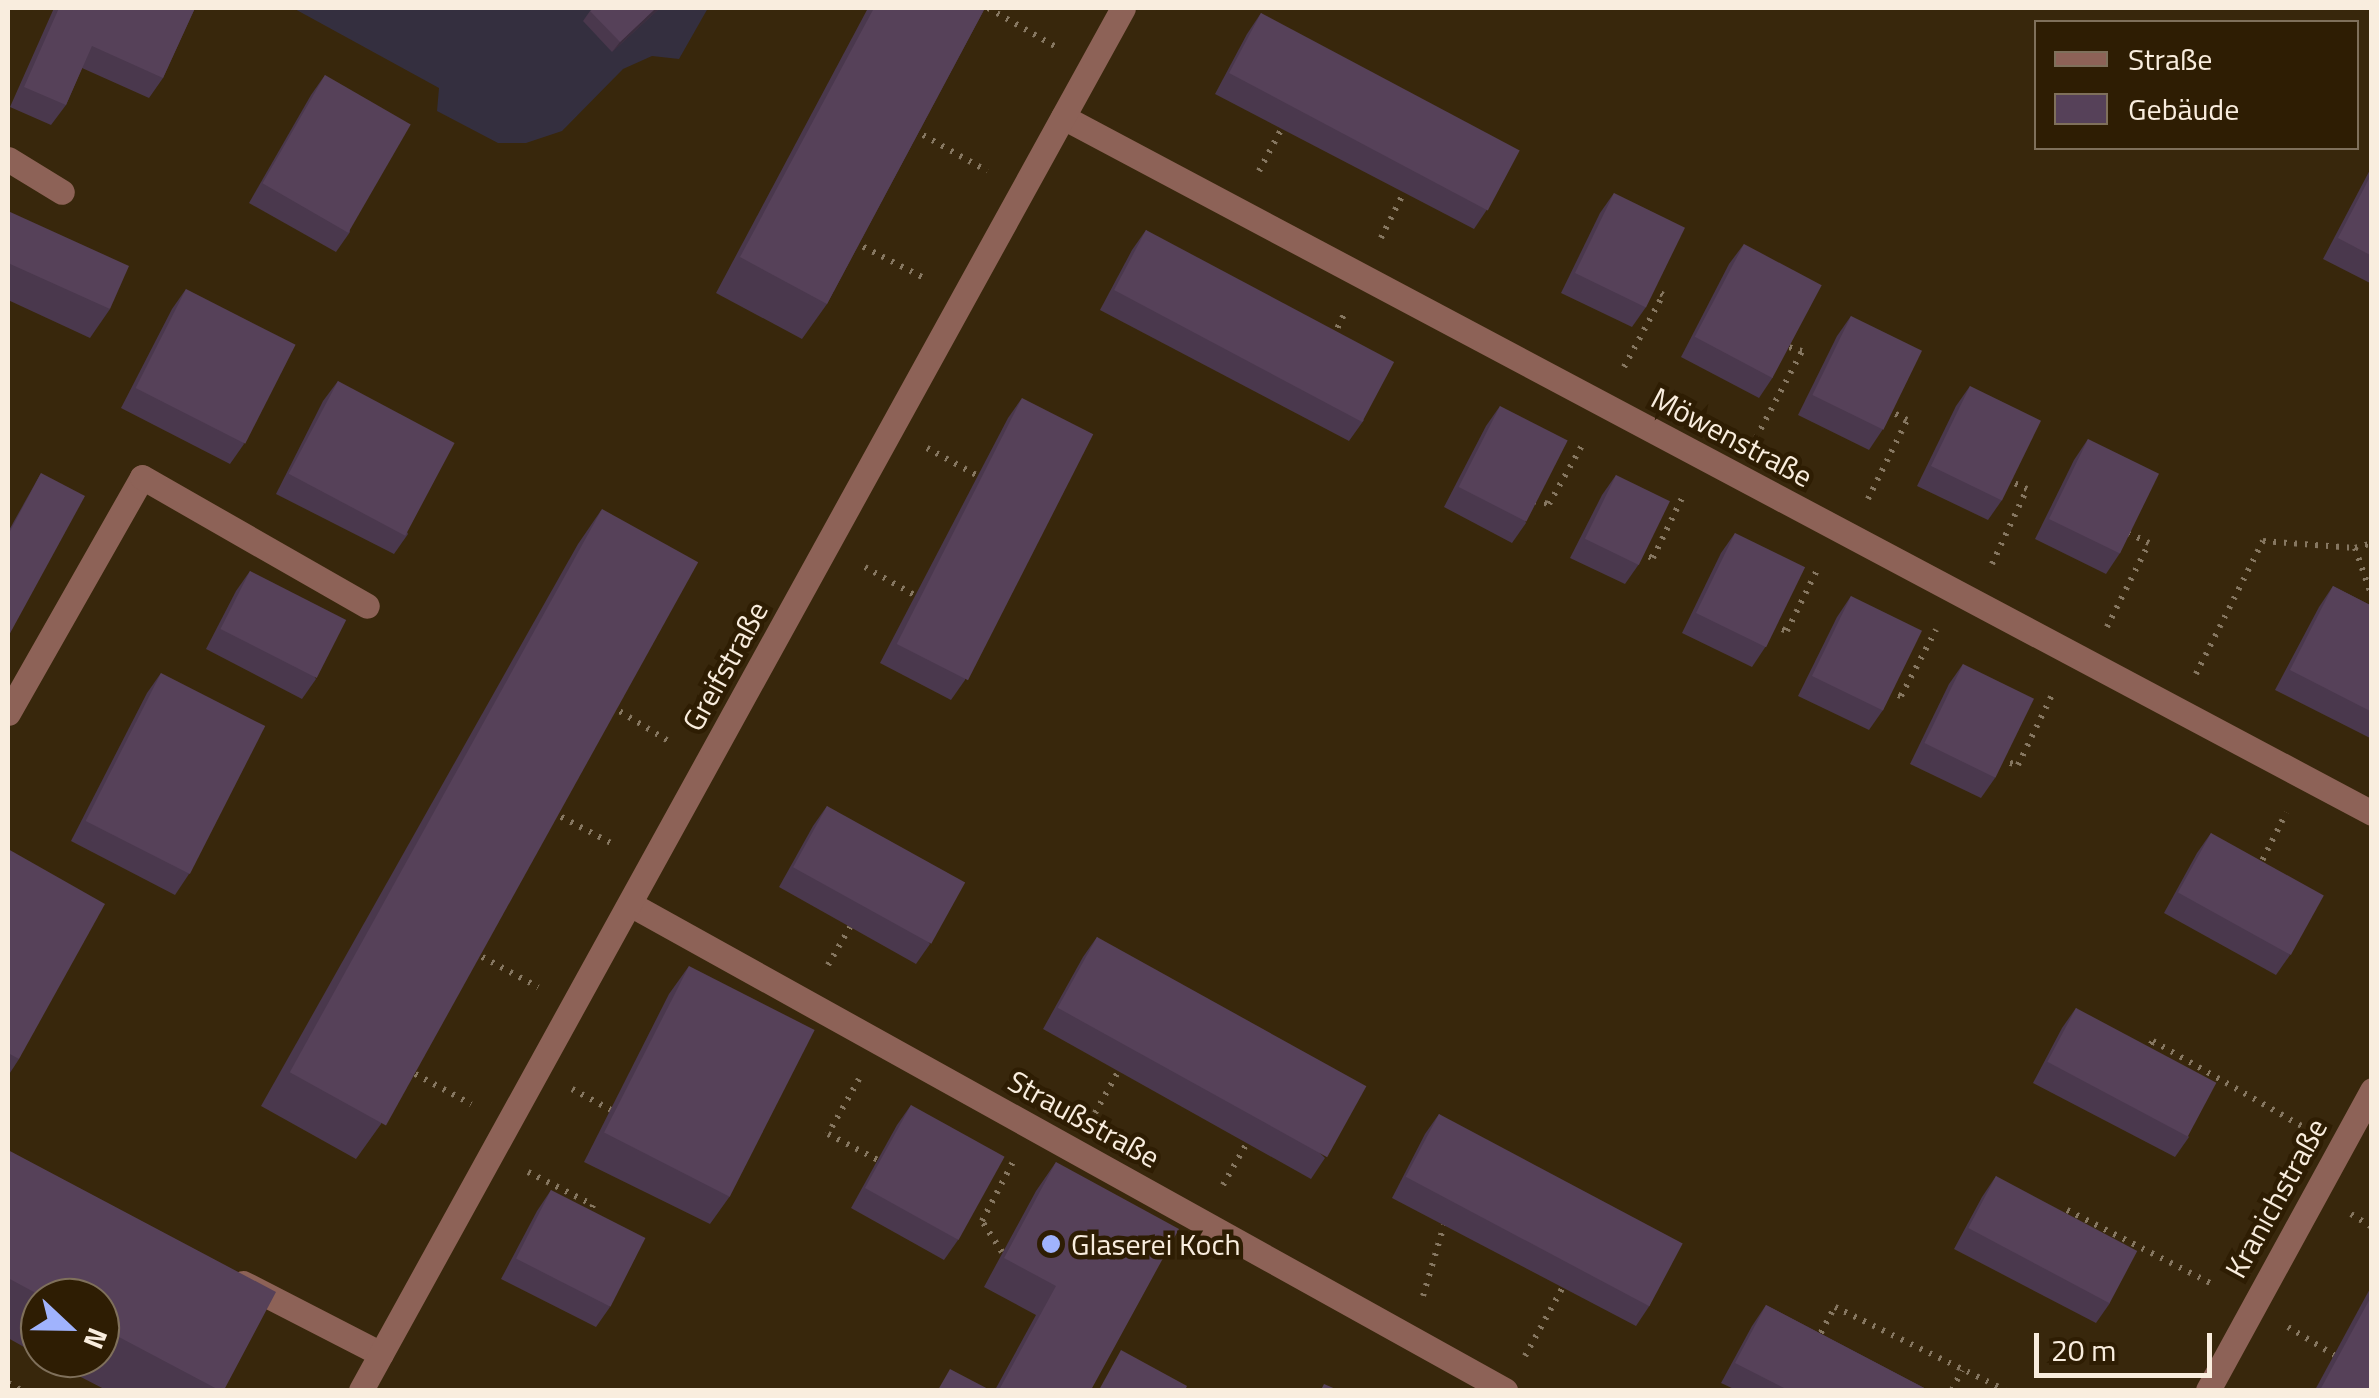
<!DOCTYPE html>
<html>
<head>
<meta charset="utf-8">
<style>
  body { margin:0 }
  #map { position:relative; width:2379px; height:1398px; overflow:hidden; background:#38270c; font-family:"Titillium Web",sans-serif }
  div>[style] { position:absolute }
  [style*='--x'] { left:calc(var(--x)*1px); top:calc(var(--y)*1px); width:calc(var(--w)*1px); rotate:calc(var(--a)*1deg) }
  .commercial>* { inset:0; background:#342f3f }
  .path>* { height:6px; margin-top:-3px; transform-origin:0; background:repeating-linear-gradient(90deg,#867761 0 2.5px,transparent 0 10.5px) }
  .minor>* { height:25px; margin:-12.5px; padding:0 12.5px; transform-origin:12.5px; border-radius:12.5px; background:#8d6257 }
  .wall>* { inset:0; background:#4a384d }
  .shaded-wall>* { inset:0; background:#3c2e3e }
  .building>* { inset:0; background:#564159; transform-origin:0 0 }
  .dots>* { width:28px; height:28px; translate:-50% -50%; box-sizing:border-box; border:5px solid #2e1d03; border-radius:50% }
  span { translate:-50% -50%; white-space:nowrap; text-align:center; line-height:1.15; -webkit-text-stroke:9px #2e1d03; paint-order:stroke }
  .street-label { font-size:30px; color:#f9edde }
  .poi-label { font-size:30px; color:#f9edde }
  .left { translate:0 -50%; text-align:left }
  .frame { position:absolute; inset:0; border:10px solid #f9edde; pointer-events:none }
  .legend { position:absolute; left:2034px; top:20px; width:325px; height:130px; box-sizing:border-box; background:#2e1d03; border:2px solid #7f705b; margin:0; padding:12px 18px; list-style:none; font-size:30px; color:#f9edde }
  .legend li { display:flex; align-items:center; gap:20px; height:50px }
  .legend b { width:50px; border:2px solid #7f705b }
  .north { position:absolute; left:20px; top:1278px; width:100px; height:100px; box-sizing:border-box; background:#2e1d03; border:2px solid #7f705b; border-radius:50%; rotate:112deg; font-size:28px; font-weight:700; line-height:40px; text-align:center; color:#f9edde }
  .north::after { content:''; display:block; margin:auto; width:35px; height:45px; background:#a0b3fd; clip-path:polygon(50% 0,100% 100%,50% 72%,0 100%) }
  .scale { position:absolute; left:2034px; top:1333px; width:178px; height:45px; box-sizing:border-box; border:5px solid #f9edde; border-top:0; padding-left:12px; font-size:30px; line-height:35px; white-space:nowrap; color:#f9edde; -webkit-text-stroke:8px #2e1d03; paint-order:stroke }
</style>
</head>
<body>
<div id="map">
  <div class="commercial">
    <div style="clip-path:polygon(293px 8px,708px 8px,679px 59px,652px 56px,623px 69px,562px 131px,526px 143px,498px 143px,437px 111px,439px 88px)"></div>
  </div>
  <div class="path">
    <div style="--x:988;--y:8;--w:78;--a:29.8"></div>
    <div style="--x:914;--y:130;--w:84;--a:29.3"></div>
    <div style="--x:1259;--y:171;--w:49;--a:-61.9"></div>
    <div style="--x:1381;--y:238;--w:51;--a:-63.4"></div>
    <div style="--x:854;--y:242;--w:79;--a:27.2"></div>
    <div style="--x:1333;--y:337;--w:28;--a:-64"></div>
    <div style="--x:1624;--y:367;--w:82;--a:-61.6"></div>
    <div style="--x:1663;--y:295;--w:14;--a:-144"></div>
    <div style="--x:1756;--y:438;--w:98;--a:-62.1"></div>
    <div style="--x:1802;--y:351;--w:17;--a:-163"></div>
    <div style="--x:927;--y:448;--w:58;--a:28.8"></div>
    <div style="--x:1868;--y:499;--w:88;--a:-63.7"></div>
    <div style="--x:1907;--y:420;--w:21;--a:-152"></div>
    <div style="--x:1534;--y:501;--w:15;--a:11"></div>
    <div style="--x:1549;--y:504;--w:73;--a:-60.6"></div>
    <div style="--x:2355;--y:548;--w:52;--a:70.9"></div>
    <div style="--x:1639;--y:553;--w:15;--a:20"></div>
    <div style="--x:1653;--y:558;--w:69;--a:-64.2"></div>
    <div style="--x:1992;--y:564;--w:83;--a:-65"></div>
    <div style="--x:2027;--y:489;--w:21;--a:-155"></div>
    <div style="--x:865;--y:567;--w:59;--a:29.6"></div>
    <div style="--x:1772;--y:626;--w:16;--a:18"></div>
    <div style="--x:1787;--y:631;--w:72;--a:-63.8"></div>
    <div style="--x:2107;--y:627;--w:94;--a:-63.4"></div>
    <div style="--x:2149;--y:543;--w:25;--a:-154"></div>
    <div style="--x:2196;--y:674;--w:149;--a:-63.3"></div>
    <div style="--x:2263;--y:541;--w:92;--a:4.4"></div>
    <div style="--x:2355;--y:548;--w:18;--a:-16"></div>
    <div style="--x:1888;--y:692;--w:14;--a:17"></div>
    <div style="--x:1901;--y:696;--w:75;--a:-62.1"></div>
    <div style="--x:611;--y:706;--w:69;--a:31.4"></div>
    <div style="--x:2000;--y:760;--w:19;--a:16"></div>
    <div style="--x:2018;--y:765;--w:80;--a:-64.1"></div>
    <div style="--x:552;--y:812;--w:69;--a:27.7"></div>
    <div style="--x:2258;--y:869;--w:63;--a:-63.4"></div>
    <div style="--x:473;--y:952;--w:74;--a:28.3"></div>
    <div style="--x:828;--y:965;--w:44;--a:-59.9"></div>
    <div style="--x:2145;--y:1053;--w:14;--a:-56"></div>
    <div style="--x:2153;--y:1041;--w:173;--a:29.8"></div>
    <div style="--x:406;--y:1069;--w:74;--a:28.3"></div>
    <div style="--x:859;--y:1079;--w:63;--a:119.4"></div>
    <div style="--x:828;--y:1134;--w:56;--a:27.5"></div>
    <div style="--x:572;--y:1089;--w:44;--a:28.3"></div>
    <div style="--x:1095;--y:1113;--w:49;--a:-60.8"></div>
    <div style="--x:528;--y:1172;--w:73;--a:26.9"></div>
    <div style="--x:593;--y:1205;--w:14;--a:111"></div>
    <div style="--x:1223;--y:1185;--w:48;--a:-60.3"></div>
    <div style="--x:2351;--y:1214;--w:25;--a:32"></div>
    <div style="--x:2061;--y:1217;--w:9;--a:-49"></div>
    <div style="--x:2067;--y:1210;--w:167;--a:27"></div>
    <div style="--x:1002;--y:1252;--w:37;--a:-123"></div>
    <div style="--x:982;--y:1221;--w:67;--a:-62.3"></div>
    <div style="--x:1423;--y:1296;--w:74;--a:-73.5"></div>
    <div style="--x:2288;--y:1327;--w:54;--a:31.3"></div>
    <div style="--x:1816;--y:1342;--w:40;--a:-62"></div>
    <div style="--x:1835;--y:1307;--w:189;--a:26"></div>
    <div style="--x:1525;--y:1356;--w:79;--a:-61.2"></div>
    <div style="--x:8;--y:1383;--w:15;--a:28"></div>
    <div style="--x:1952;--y:1390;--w:22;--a:-63"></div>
  </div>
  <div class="minor">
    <div style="--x:1063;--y:117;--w:1483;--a:28"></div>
    <div style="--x:8;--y:159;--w:63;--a:31.4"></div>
    <div style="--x:8;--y:713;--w:271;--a:-60.4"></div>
    <div style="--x:142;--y:477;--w:259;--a:29.8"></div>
    <div style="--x:630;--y:904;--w:1001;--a:29.05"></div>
    <div style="--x:243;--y:1283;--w:155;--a:27.2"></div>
    <div style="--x:361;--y:1390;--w:1578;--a:-61.13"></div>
    <div style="--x:2208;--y:1390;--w:342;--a:-61.3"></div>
  </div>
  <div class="wall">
    <div style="clip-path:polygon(54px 8px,195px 8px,163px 78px,149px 98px,82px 68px,66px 105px,51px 125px,10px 107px)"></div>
    <div style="clip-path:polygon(660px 8px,612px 52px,583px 21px,590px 11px)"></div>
    <div style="clip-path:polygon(868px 8px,985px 8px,827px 304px,802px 339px,716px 293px)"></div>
    <div style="clip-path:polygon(1261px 13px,1488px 208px,1474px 229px,1215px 94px,1247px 34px)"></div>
    <div style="clip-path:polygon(325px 75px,350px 232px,336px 252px,249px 203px,311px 95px)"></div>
    <div style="clip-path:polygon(2372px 166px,2372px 284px,2323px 259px)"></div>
    <div style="clip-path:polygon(1614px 193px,1646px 307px,1632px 327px,1561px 293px,1600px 213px)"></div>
    <div style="clip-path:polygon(8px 211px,110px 309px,90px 338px,8px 300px)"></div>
    <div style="clip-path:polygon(1146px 230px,1364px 420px,1349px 441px,1100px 310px,1132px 250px)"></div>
    <div style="clip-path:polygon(1744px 244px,1773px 377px,1759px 398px,1681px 357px,1729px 264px)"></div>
    <div style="clip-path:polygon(186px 289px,244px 444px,230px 464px,121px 408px,172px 309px)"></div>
    <div style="clip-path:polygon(1851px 316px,1883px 429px,1869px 450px,1798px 415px,1837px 336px)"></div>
    <div style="clip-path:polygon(338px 381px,408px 534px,394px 554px,276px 494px,323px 401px)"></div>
    <div style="clip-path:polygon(1970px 386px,2002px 500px,1988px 520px,1917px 486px,1956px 406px)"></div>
    <div style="clip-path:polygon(1022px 398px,965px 680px,951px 700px,880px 663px,1008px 418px)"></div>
    <div style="clip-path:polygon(1500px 406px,1526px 523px,1512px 543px,1444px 507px,1486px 426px)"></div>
    <div style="clip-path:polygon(2088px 439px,2120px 553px,2106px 574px,2035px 539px,2074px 460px)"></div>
    <div style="clip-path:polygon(41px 473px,8px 637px,8px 532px)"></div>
    <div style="clip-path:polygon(1616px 475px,1639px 564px,1625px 584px,1570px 558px,1602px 495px)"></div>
    <div style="clip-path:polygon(602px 509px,381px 1124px,356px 1159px,261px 1106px,578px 544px)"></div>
    <div style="clip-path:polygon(1735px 533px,1766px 646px,1752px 667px,1682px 633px,1721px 553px)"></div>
    <div style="clip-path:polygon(250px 571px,316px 679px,302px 699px,206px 649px,236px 591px)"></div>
    <div style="clip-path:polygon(2333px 586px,2372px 606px,2372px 739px,2275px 690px,2319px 607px)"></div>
    <div style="clip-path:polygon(1851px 596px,1883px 710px,1869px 730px,1798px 696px,1837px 617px)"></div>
    <div style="clip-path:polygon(1963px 664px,1995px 778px,1981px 798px,1910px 764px,1949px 684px)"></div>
    <div style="clip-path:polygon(161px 673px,189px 874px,175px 895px,71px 841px,147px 693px)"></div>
    <div style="clip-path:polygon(827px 806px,930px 944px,916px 964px,779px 887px,813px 826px)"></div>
    <div style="clip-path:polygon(2211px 833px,2290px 955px,2276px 975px,2164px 913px,2197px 853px)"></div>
    <div style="clip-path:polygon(8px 849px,19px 1059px,8px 1076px)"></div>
    <div style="clip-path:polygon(1097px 937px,1325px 1158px,1311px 1179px,1043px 1029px,1083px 957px)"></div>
    <div style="clip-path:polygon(689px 966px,730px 1196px,710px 1224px,584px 1162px,669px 994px)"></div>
    <div style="clip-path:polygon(2076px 1008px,2189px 1137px,2175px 1157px,2033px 1083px,2062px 1028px)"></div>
    <div style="clip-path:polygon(911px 1105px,958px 1240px,944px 1260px,851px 1208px,897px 1125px)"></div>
    <div style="clip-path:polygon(1439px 1114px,1650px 1305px,1636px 1326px,1392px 1198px,1425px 1134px)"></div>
    <div style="clip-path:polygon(8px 1150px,224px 1390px,106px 1390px,44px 1358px,100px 1358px,100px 1298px,40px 1298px,40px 1356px,8px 1338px)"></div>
    <div style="clip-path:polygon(1056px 1162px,1091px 1390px,995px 1390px,1036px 1315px,984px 1287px,1036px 1191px)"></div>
    <div style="clip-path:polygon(1996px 1176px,2110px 1303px,2096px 1323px,1954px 1249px,1982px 1197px)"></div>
    <div style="clip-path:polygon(551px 1190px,610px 1307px,596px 1327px,501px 1279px,537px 1211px)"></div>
    <div style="clip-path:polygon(2372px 1285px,2372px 1390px,2315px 1390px)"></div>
    <div style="clip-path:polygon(1766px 1305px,1928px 1390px,1736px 1390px,1721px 1383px,1752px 1326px)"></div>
  </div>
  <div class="shaded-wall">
    <div style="clip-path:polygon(656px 8px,660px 8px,612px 52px,620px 42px)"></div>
  </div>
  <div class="building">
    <div style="clip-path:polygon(59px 8px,195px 8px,163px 78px,92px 46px,66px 105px,24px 87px)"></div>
    <div style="clip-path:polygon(594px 8px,656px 8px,620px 42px,590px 11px)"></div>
    <div style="clip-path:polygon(874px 8px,985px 8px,827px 304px,740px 257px)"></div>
    <div style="left:1261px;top:13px;width:293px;height:68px;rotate:28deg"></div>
    <div style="left:325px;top:75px;width:99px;height:125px;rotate:30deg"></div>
    <div style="clip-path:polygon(2372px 173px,2372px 256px,2338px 238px)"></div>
    <div style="left:1614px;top:193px;width:79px;height:89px;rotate:26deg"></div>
    <div style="clip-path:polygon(8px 211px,129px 266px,110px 309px,8px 263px)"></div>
    <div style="left:1146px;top:230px;width:281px;height:68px;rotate:28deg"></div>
    <div style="left:1744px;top:244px;width:88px;height:105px;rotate:28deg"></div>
    <div style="left:186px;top:289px;width:123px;height:111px;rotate:27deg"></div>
    <div style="left:1851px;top:316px;width:79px;height:88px;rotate:26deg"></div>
    <div style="left:338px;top:381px;width:132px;height:105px;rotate:28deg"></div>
    <div style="left:1970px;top:386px;width:79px;height:89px;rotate:26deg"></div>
    <div style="left:1022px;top:398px;width:80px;height:276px;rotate:27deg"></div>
    <div style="left:1500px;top:406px;width:76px;height:91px;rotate:27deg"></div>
    <div style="left:2088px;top:439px;width:79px;height:89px;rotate:26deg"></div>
    <div style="clip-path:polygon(41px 473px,85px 496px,8px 637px,8px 535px)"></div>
    <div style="left:1616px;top:475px;width:60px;height:71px;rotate:26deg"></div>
    <div style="left:602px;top:509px;width:110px;height:644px;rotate:29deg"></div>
    <div style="left:1735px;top:533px;width:78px;height:89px;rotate:26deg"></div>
    <div style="left:250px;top:571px;width:108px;height:65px;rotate:27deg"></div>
    <div style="clip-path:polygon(2333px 586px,2372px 606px,2372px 712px,2290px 670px)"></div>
    <div style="left:1851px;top:596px;width:79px;height:89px;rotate:26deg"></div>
    <div style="left:1963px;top:664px;width:79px;height:88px;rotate:26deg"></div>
    <div style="left:161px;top:673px;width:117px;height:166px;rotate:27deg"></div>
    <div style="left:827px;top:806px;width:158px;height:70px;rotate:29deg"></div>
    <div style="left:2211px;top:833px;width:129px;height:68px;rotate:29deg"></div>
    <div style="clip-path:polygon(8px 849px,105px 904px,19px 1059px,8px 1053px)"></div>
    <div style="left:1097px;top:937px;width:308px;height:81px;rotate:29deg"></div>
    <div style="left:689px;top:966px;width:141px;height:187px;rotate:27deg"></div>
    <div style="left:2076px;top:1008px;width:159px;height:61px;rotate:28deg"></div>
    <div style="left:911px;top:1105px;width:107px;height:95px;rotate:29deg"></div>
    <div style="left:1439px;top:1114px;width:276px;height:71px;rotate:28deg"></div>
    <div style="clip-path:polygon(8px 1150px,276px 1292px,224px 1390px,219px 1390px,100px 1327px,100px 1298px,45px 1298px,8px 1278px)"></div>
    <div style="clip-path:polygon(1056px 1162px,1179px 1229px,1091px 1390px,999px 1390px,1056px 1286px,1004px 1258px)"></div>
    <div style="left:1996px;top:1176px;width:160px;height:59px;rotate:28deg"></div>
    <div style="left:551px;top:1190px;width:106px;height:77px;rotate:27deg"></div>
    <div style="clip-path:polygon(2372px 1295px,2372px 1390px,2320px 1390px)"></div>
    <div style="clip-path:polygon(1766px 1305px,1928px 1390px,1788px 1390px,1735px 1363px)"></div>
    <div style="clip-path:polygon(1121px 1350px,1187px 1386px,1185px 1390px,1099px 1390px)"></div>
    <div style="clip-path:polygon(950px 1369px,990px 1390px,938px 1390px)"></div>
    <div style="clip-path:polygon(1324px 1384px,1338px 1390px,1321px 1390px)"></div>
  </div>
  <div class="dots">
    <div style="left:1051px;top:1244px;background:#a0b3fd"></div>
  </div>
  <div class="street-label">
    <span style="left:1732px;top:437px;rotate:28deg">Möwenstraße</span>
    <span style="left:725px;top:666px;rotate:-61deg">Greifstraße</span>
    <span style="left:1084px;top:1119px;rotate:29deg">Straußstraße</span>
    <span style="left:2276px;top:1198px;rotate:-61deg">Kranichstraße</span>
  </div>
  <div class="poi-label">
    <span class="left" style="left:1071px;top:1244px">Glaserei Koch</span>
  </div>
  <div class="frame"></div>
  <ul class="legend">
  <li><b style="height:12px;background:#8d6257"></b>Straße</li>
  <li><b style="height:28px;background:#564159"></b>Gebäude</li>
  </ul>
  <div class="north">N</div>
  <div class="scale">20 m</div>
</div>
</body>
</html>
